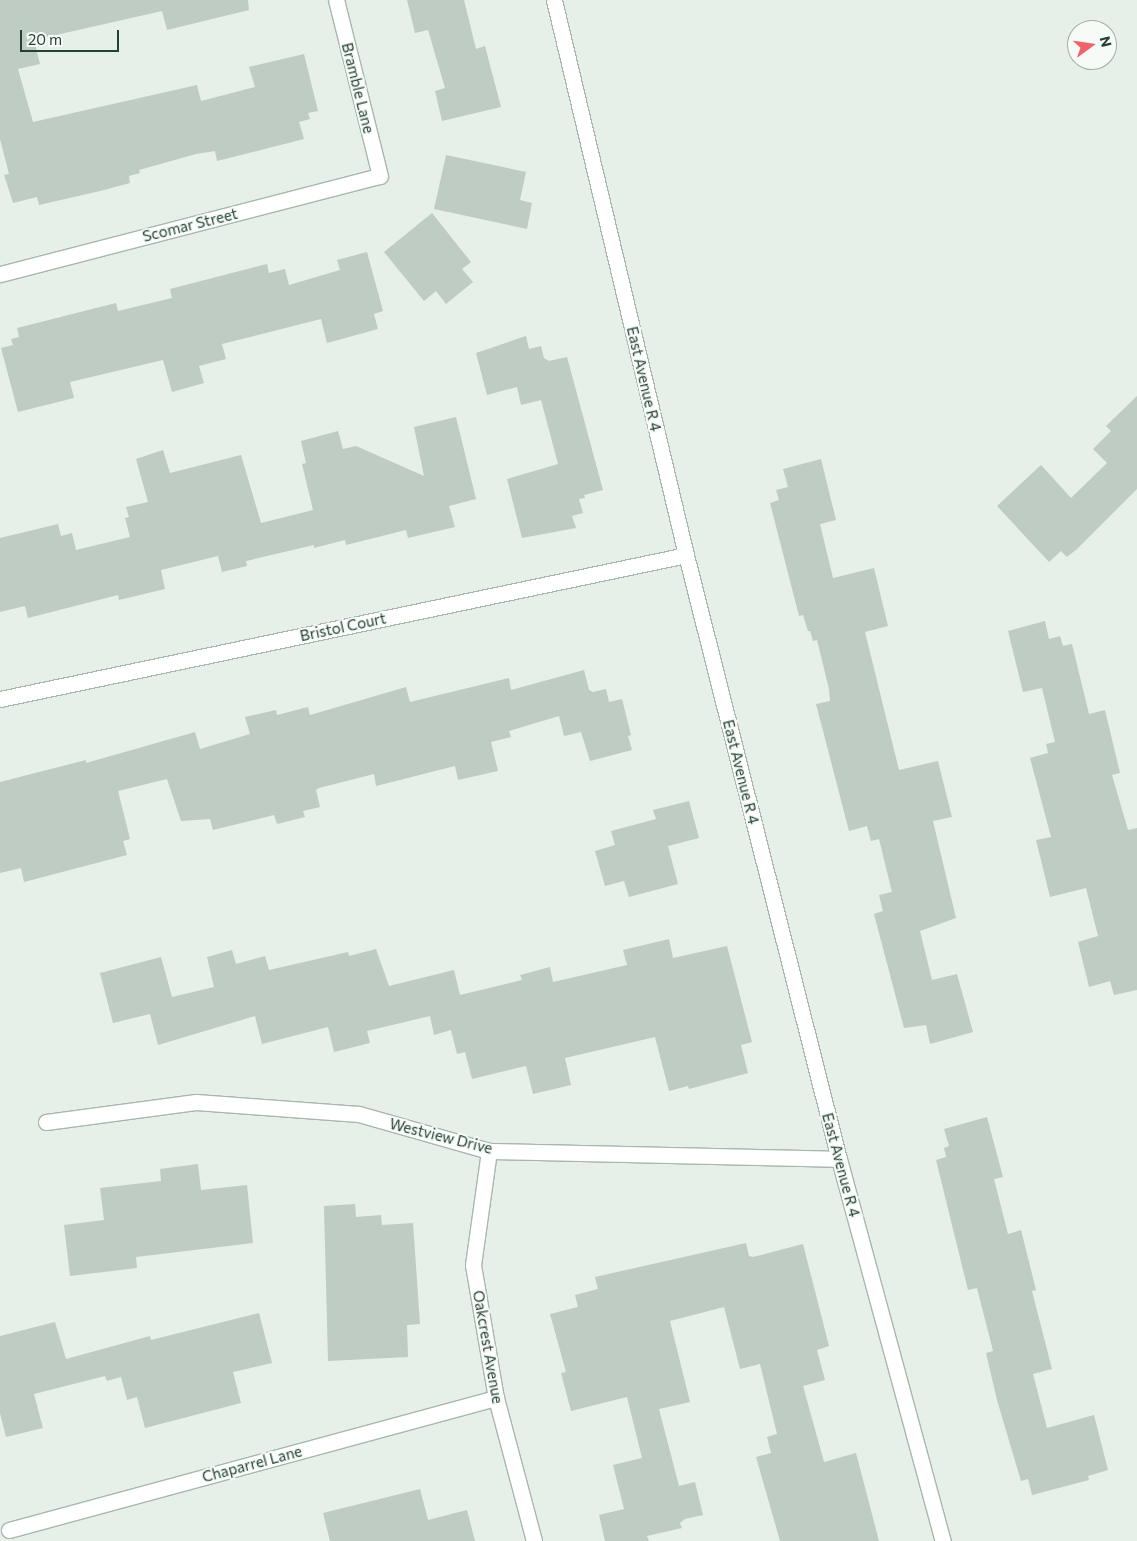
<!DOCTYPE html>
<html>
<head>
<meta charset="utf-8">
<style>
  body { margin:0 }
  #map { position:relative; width:1137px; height:1541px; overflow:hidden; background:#e6efe8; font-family:Commissioner,sans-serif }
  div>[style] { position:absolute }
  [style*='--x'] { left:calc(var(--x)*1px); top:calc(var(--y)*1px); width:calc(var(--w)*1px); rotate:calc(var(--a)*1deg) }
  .building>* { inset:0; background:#beccc3 }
  .roads { filter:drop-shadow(1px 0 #a8b7ad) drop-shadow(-1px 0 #a8b7ad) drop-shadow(0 1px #a8b7ad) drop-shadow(0 -1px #a8b7ad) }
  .street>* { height:15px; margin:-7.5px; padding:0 7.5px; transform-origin:7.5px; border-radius:7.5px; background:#fff }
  span { translate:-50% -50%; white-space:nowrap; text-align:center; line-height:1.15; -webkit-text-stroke:4px #f7fbf8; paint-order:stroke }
  .street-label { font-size:15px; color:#254131 }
  .north { position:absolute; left:1067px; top:20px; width:50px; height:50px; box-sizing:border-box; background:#f7fbf8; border:1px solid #a3b1a8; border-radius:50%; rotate:76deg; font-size:14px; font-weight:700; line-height:20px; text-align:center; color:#254131 }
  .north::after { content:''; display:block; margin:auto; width:18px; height:22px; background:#ef6369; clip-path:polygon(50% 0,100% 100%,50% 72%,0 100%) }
  .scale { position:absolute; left:20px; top:30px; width:99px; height:22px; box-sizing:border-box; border:2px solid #254131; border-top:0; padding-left:6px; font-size:15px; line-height:18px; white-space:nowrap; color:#254131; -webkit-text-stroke:4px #f7fbf8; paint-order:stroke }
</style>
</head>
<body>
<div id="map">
  <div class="building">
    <div style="clip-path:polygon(0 0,248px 0,249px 10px,167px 30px,162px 11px,34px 40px,40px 64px,18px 69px,33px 122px,197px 85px,201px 101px,255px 87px,249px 67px,304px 54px,318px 111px,308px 113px,310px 119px,299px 122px,304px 139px,217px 161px,215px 151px,196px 154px,139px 170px,140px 173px,129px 176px,130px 183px,100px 191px,39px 205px,37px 197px,13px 203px,4px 175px,9px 174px,0 139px)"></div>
    <div style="clip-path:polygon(407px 0,464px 0,476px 49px,485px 46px,501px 107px,442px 121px,435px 91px,445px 88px,428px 30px,415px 33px)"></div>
    <div style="clip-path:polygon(446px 155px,526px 172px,520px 200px,532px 203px,527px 229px,434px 209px)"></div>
    <div style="clip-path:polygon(432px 213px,471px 262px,462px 269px,473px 282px,446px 304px,436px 291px,424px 301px,384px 252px)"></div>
    <div style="clip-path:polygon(367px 252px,383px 311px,374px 314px,378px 329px,327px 343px,321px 319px,222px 344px,226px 359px,199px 366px,204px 383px,172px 392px,163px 360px,70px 382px,74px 398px,18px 412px,1px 348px,13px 345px,11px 339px,19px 337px,17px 328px,116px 303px,118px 311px,172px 298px,170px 289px,267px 264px,269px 273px,285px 269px,289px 285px,340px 270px,337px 260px)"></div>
    <div style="clip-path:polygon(526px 336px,529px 349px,541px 346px,544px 358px,549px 361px,567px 357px,603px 490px,584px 495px,585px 498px,579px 499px,583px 513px,572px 516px,576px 528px,522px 538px,507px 479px,558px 464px,541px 400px,521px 405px,517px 387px,487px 395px,476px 353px)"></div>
    <div style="clip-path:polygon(1137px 396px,1137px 489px,1077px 549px,1067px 557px,1061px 551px,1049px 562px,997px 506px,1041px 465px,1071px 498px,1107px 463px,1093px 449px,1111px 431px,1106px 426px)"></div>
    <div style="clip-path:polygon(456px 417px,476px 499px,449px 506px,455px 527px,408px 538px,406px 530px,346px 545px,345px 540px,314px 548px,314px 545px,246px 561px,247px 566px,222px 572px,218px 556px,161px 570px,165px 589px,119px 600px,118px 595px,28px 618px,25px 606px,0 612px,0 538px,58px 524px,61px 536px,72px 533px,76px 550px,130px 537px,125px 518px,129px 517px,126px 507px,148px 502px,136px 459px,163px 450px,170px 473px,241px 455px,261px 523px,313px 510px,302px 464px,306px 463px,301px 441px,338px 431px,343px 449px,356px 446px,424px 476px,414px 427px)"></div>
    <div style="clip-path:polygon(821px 459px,836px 520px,820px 524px,833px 578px,874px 568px,888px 626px,865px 632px,899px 770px,938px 761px,952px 817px,933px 821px,956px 918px,920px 931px,932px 980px,957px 974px,973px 1032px,930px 1044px,926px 1025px,904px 1028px,874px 914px,883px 911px,879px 895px,892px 892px,879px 839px,871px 841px,867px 826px,849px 831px,816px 704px,830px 701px,829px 689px,817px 640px,813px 641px,810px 631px,808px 631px,803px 615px,799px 616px,770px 503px,779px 500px,776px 490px,788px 487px,783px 469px)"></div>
    <div style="clip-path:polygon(1045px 621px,1049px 639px,1060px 636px,1063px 646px,1072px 644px,1089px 714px,1105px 710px,1120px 773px,1112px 775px,1128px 830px,1137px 828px,1137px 990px,1114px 995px,1110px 981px,1089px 987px,1078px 942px,1098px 936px,1086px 888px,1050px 897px,1036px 840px,1051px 837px,1030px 758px,1048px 753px,1046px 744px,1055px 742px,1042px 688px,1023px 692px,1008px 631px)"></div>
    <div style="clip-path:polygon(584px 670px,589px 690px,593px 692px,606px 689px,609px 702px,622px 699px,631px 735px,628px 736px,632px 750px,590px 761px,581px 732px,564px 736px,559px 716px,509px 731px,511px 737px,491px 742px,498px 771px,458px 780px,455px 766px,376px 786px,374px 774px,319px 788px,316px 790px,320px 807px,303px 811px,305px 817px,277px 824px,274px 815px,213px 830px,210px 819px,181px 821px,167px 779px,118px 791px,130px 839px,123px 841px,127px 855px,24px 882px,21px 868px,0 873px,0 782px,86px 760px,86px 763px,195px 732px,200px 749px,250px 734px,245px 717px,276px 710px,277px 715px,308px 707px,310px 715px,406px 687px,410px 702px,509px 678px,511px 690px)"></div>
    <div style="clip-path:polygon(689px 801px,699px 838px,668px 846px,678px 884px,629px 897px,624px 881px,605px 886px,595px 851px,615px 845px,611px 831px,656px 819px,653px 810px)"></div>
    <div style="clip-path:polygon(669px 939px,673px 958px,727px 946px,752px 1042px,741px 1045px,748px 1073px,689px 1089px,688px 1086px,669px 1091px,655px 1037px,565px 1058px,571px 1085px,533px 1094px,526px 1066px,472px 1079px,465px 1052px,457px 1054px,451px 1030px,434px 1035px,430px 1016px,367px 1031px,370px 1043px,334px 1052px,328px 1027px,262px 1044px,255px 1016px,158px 1045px,150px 1014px,113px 1023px,100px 973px,161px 957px,172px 997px,214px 987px,207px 957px,232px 950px,236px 964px,265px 956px,269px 970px,348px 952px,349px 956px,376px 949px,389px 986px,454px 970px,460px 995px,522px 980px,520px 975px,550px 967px,553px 982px,627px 965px,623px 950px)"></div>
    <div style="clip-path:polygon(987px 1117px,1003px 1177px,994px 1179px,1008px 1234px,1021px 1230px,1036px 1290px,1032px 1291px,1052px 1369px,1033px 1374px,1047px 1428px,1094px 1415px,1108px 1470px,1088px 1476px,1089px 1480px,1032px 1495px,1028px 1479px,1021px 1481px,997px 1400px,986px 1353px,993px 1351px,977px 1288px,968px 1290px,936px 1160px,946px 1157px,944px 1148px,949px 1146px,944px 1129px)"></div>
    <div style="clip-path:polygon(198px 1164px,201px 1190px,247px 1185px,253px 1243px,136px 1257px,137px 1268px,70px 1276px,64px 1225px,104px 1220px,100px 1188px,161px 1181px,160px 1169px)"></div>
    <div style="clip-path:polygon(355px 1204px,356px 1217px,381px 1215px,382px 1225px,413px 1223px,420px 1324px,407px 1325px,408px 1357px,328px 1361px,324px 1206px)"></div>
    <div style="clip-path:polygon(746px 1243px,749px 1256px,753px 1257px,803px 1244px,829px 1346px,817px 1350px,825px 1380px,803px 1386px,824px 1462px,856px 1453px,879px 1541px,780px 1541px,756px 1457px,771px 1453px,767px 1437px,777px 1434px,760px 1364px,740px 1369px,724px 1307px,670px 1321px,690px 1402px,659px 1409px,679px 1486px,695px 1482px,703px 1515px,685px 1519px,680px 1523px,682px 1528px,647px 1536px,649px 1541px,605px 1541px,599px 1515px,624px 1509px,613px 1465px,642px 1458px,627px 1397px,571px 1411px,561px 1373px,566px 1372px,550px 1314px,578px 1307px,575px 1295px,598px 1289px,595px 1277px)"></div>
    <div style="clip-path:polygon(259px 1313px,272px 1363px,233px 1372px,241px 1403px,145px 1428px,137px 1397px,127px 1400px,121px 1377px,107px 1381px,105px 1376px,34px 1394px,43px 1428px,6px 1437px,0 1413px,0 1336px,55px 1322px,66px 1359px,150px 1336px,151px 1340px)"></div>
    <div style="clip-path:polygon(420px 1489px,428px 1520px,467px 1510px,475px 1541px,330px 1541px,323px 1513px)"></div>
  </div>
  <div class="roads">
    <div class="street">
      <div style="--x:554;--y:0;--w:570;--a:76.62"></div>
      <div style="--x:686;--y:555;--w:623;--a:75.79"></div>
      <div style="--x:839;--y:1159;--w:396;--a:74.8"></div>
      <div style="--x:0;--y:274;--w:392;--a:-14.5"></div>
      <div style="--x:380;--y:176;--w:181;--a:-104"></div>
      <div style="--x:0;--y:699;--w:701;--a:-11.85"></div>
      <div style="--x:46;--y:1122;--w:151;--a:-7.6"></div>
      <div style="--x:196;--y:1102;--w:163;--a:4.2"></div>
      <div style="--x:359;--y:1114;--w:135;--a:15.9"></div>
      <div style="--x:489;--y:1151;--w:350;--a:1.3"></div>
      <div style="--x:489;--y:1151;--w:115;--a:98"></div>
      <div style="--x:473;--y:1265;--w:135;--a:80.2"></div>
      <div style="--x:496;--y:1398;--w:148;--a:75.1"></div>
      <div style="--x:9;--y:1530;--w:505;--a:-15.17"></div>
    </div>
  </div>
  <div class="street-label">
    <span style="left:358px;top:88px;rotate:76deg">Bramble Lane</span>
    <span style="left:190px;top:225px;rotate:-14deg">Scomar Street</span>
    <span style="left:644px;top:379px;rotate:77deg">East Avenue R 4</span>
    <span style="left:343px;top:627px;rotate:-12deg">Bristol Court</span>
    <span style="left:741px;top:772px;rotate:76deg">East Avenue R 4</span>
    <span style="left:441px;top:1136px;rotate:14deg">Westview Drive</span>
    <span style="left:841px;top:1165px;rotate:75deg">East Avenue R 4</span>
    <span style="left:488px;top:1347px;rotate:80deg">Oakcrest Avenue</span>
    <span style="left:252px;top:1464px;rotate:-15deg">Chaparrel Lane</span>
  </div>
  <div class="north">N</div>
  <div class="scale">20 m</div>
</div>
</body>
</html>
